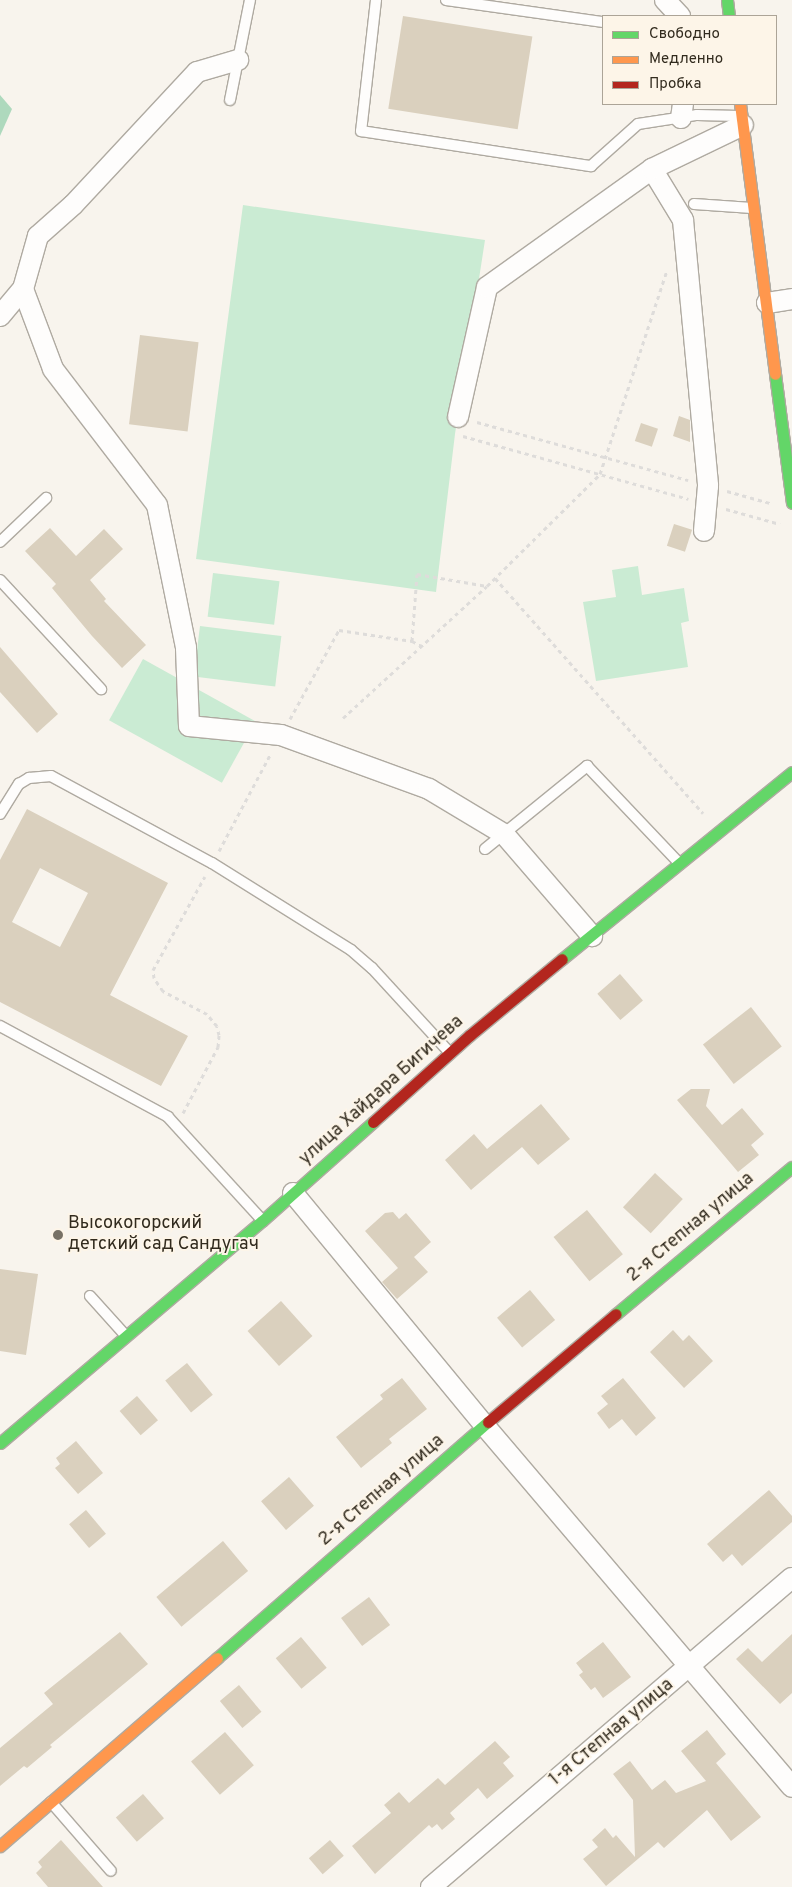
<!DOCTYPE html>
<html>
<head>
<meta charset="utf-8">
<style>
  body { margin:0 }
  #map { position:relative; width:792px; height:1887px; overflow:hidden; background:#f8f4ed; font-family:Overpass,sans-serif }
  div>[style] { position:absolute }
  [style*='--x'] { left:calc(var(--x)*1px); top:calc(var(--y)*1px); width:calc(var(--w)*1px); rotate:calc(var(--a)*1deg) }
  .green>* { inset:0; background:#caebd3; transform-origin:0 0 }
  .forest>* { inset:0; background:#aed9bd }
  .building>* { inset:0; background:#dad0be; transform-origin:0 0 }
  .path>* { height:3px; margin-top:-1.5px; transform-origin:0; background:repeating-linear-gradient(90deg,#dedcda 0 4px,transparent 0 8px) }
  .roads { filter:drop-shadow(1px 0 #afaaa1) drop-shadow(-1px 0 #afaaa1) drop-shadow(0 1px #afaaa1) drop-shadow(0 -1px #afaaa1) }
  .lane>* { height:10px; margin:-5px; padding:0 5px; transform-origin:5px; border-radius:5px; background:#fefdfc }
  .street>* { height:20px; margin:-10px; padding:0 10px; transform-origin:10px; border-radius:10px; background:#fefdfc }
  .fast>* { height:11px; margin:-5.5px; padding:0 5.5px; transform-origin:5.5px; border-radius:5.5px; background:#63d668 }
  .slow>* { height:11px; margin:-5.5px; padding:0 5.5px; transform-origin:5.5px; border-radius:5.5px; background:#ff974d }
  .jam>* { height:11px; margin:-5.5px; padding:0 5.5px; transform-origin:5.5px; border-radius:5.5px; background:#b3261e }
  .dots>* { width:14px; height:14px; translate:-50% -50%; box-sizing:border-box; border:2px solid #fdf5e8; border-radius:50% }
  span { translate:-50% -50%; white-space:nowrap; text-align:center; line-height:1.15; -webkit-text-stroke:4px #fdf5e8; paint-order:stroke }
  .street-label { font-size:18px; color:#322b1e }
  .poi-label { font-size:18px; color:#322b1e }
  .left { translate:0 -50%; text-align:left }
  .legend { position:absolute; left:602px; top:15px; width:175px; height:90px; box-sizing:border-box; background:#fdf5e8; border:1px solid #aca497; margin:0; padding:6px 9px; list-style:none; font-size:15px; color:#322b1e }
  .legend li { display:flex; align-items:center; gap:10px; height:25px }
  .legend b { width:25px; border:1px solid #aca497 }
</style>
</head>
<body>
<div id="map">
  <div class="green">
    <div style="clip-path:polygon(243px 205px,485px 240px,455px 434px,436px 592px,196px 559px)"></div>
    <div style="clip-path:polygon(638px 566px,642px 595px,684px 588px,689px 621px,681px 623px,688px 667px,596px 681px,583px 602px,616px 597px,612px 570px)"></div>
    <div style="left:213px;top:573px;width:67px;height:44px;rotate:7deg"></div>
    <div style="left:200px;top:626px;width:82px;height:51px;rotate:7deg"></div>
    <div style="left:143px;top:659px;width:129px;height:70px;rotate:29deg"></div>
  </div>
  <div class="forest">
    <div style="clip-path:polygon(0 95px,12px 109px,0 136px)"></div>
  </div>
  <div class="building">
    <div style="left:403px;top:16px;width:131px;height:94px;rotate:9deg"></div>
    <div style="left:140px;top:335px;width:59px;height:90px;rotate:7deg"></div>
    <div style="clip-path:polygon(679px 416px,690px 420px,690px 442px,673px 436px)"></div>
    <div style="left:641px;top:423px;width:18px;height:19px;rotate:19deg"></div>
    <div style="left:674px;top:524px;width:19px;height:23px;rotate:18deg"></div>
    <div style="clip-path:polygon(50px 528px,76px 556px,104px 529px,123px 549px,90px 580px,106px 599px,104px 601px,146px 645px,122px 668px,92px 636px,52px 588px,56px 584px,25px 551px)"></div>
    <div style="clip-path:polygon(0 647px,58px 714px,37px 733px,0 692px)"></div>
    <div style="clip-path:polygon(evenodd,27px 809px,168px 883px,110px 995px,188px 1036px,161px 1086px,0 1002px,0 860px,27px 809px,40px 868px,88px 893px,60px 947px,12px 922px,40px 868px)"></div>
    <div style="left:620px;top:974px;width:35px;height:30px;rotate:49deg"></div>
    <div style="left:751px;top:1007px;width:50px;height:61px;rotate:52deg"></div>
    <div style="clip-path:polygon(691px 1089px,710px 1089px,706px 1106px,722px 1125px,742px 1108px,764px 1134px,751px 1145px,759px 1155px,738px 1172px,677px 1100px)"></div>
    <div style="clip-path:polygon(541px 1104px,570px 1139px,538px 1165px,522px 1147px,471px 1190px,445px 1160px,474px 1134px,487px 1149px)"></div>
    <div style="left:655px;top:1173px;width:38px;height:47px;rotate:43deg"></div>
    <div style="left:587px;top:1210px;width:57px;height:43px;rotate:51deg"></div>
    <div style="clip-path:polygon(393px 1212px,399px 1219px,406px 1213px,431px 1242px,414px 1257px,428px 1272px,397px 1299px,382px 1282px,398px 1268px,365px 1231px,385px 1213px)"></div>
    <div style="clip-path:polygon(0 1269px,38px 1274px,26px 1355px,0 1351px)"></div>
    <div style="left:530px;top:1290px;width:39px;height:43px;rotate:50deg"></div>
    <div style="left:281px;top:1301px;width:47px;height:45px;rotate:48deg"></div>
    <div style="clip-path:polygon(673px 1330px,683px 1341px,689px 1335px,713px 1361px,684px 1388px,650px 1352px)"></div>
    <div style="left:187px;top:1363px;width:41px;height:28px;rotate:51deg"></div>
    <div style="clip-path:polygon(402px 1378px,427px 1409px,389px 1439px,392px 1443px,361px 1468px,336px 1437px,383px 1399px,380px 1395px)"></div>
    <div style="clip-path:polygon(623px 1378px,656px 1418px,636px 1436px,622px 1419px,609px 1429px,597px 1413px,608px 1404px,601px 1396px)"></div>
    <div style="left:137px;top:1396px;width:32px;height:23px;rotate:49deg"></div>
    <div style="clip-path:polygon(76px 1441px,103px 1473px,78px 1494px,55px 1468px,60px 1464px,56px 1458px)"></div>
    <div style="left:289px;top:1477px;width:38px;height:37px;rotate:49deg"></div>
    <div style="clip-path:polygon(769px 1490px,792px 1516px,792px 1522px,742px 1566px,732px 1554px,723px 1562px,707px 1544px)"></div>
    <div style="left:86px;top:1510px;width:31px;height:22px;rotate:50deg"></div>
    <div style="left:223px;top:1541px;width:39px;height:87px;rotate:50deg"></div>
    <div style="left:369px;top:1597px;width:35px;height:35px;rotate:53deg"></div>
    <div style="clip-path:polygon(120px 1632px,148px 1664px,50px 1745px,52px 1747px,27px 1768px,24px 1766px,0 1786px,0 1748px,53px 1704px,44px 1693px)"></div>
    <div style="clip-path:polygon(792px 1634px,792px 1693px,780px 1704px,736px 1659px,748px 1648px,762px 1662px)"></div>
    <div style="left:301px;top:1637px;width:40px;height:33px;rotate:50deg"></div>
    <div style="clip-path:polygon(603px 1642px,631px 1677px,603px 1698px,595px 1687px,591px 1690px,579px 1675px,583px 1672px,576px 1663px)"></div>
    <div style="left:239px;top:1685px;width:35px;height:25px;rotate:50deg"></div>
    <div style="clip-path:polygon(707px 1730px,726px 1754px,716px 1763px,761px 1817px,731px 1841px,707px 1810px,664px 1848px,658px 1842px,606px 1886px,583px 1859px,598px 1847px,592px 1840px,605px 1828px,613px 1838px,616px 1835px,635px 1857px,633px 1800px,613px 1774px,630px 1761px,652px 1790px,665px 1780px,676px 1793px,706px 1781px,681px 1751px)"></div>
    <div style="left:225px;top:1732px;width:44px;height:45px;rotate:49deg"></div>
    <div style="clip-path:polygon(495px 1741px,510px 1757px,503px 1763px,514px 1776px,487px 1799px,478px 1788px,450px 1813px,455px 1819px,442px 1830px,437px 1824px,432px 1828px,429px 1825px,375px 1874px,352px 1846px,391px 1813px,384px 1805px,399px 1792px,409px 1803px,438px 1778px,445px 1785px)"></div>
    <div style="left:143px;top:1794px;width:32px;height:36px;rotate:49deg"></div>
    <div style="clip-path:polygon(61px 1840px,103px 1887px,48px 1887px,36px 1873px,42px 1867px,38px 1862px)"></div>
    <div style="left:330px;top:1840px;width:21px;height:28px;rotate:49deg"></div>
  </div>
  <div class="path">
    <div style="--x:477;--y:422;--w:219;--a:15.4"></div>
    <div style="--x:463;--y:436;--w:234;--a:15.6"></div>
    <div style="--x:727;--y:491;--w:45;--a:15.6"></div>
    <div style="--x:726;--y:509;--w:56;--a:15.5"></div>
    <div style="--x:495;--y:578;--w:314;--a:48.5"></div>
    <div style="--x:412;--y:641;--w:67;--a:-85.7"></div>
    <div style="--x:417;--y:574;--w:71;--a:9.7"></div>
    <div style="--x:343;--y:718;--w:195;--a:-42.5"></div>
    <div style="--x:487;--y:586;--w:159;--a:-44.7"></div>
    <div style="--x:600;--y:474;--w:215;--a:-71.8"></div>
    <div style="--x:290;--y:719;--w:102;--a:-61.2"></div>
    <div style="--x:339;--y:630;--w:74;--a:8.6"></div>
    <div style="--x:412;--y:641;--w:11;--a:27"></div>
    <div style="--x:219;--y:851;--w:111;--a:-62"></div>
    <div style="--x:183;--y:1113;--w:75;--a:-62.1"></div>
    <div style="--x:218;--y:1047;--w:12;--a:-85"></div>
    <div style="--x:219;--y:1035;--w:9;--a:-103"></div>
    <div style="--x:217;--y:1026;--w:16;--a:-130"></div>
    <div style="--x:207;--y:1014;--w:50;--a:-152.4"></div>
    <div style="--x:163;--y:991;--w:16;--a:-125"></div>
    <div style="--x:154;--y:978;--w:8;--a:-97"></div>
    <div style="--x:153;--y:970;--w:107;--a:-61"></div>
  </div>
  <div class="roads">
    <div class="lane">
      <div style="--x:376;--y:0;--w:132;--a:96.5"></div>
      <div style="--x:361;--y:131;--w:233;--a:8.7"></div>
      <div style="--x:591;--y:166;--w:63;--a:-41.8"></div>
      <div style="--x:638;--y:124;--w:60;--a:-8.7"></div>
      <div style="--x:697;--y:115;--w:42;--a:1.4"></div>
      <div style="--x:446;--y:0;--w:159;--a:8"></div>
      <div style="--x:230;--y:100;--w:102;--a:-78.7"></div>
      <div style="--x:694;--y:204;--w:58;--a:3.9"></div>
      <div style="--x:0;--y:542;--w:64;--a:-43.7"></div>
      <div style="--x:0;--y:580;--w:149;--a:47.2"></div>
      <div style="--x:0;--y:814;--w:36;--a:-58"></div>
      <div style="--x:19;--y:784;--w:12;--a:-31"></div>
      <div style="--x:29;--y:778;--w:22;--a:-5"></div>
      <div style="--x:51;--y:776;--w:183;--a:28.4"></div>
      <div style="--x:212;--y:863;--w:164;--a:32"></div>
      <div style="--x:351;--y:950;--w:28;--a:41"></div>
      <div style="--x:372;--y:968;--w:114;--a:47.5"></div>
      <div style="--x:485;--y:849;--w:132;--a:-39.1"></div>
      <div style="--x:587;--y:766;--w:135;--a:46.5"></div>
      <div style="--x:0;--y:1026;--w:191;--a:28.4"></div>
      <div style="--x:168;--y:1117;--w:138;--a:47.6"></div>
      <div style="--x:90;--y:1296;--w:54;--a:48"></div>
      <div style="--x:51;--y:1802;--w:91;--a:49"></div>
    </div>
    <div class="street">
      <div style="--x:665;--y:0;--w:22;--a:47"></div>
      <div style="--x:681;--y:118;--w:14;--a:-82"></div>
      <div style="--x:652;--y:169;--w:60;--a:58.7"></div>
      <div style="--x:683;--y:220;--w:267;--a:84.6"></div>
      <div style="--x:708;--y:486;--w:45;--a:95.1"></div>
      <div style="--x:23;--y:289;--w:85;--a:69.4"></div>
      <div style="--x:53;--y:369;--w:171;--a:52.6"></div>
      <div style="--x:157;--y:505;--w:146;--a:78.5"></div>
      <div style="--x:186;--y:648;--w:78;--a:87.8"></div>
      <div style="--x:189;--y:726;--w:92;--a:5.6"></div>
      <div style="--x:281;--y:735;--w:158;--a:20"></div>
      <div style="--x:429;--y:789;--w:87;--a:31"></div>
      <div style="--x:504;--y:834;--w:135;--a:49.2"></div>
      <div style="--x:767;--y:303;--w:25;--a:-9"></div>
      <div style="--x:0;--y:316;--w:35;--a:-50"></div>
      <div style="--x:23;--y:289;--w:55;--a:-74.2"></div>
      <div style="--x:38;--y:236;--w:47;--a:-41.5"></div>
      <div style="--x:73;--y:205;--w:182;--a:-47"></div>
      <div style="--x:197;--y:72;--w:43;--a:-16.3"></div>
      <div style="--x:458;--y:417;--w:133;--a:-77.4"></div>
      <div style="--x:487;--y:287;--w:203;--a:-35.6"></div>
      <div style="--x:652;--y:169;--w:101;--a:-25.8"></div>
      <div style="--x:293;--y:1193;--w:301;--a:50.5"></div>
      <div style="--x:484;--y:1425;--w:475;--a:49.6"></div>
      <div style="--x:431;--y:1887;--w:475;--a:-40.6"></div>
    </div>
    <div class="fast">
      <div style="--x:727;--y:0;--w:16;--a:83"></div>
      <div style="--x:775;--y:374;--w:130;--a:82.5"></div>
      <div style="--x:562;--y:959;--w:296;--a:-39.1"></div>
      <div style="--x:616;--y:1314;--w:229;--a:-39.9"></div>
      <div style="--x:0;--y:1443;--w:343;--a:-40.3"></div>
      <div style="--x:262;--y:1221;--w:149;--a:-41.7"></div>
      <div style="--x:217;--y:1658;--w:359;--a:-41.1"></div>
    </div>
    <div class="slow">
      <div style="--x:740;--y:104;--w:272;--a:82.6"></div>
      <div style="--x:0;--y:1846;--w:287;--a:-40.9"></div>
    </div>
    <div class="jam">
      <div style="--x:373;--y:1122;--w:130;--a:-41.9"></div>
      <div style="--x:470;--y:1035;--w:119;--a:-39.6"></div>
      <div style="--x:488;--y:1422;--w:167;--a:-40.2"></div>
    </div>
  </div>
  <div class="dots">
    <div style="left:58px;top:1235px;background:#777166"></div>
  </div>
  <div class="street-label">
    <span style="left:382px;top:1091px;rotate:-42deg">улица Хайдара Бигичева</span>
    <span style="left:691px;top:1228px;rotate:-40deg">2-я Степная улица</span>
    <span style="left:382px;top:1491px;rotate:-41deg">2-я Степная улица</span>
    <span style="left:612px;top:1733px;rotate:-40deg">1-я Степная улица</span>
  </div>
  <div class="poi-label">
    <span class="left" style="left:68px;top:1235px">Высокогорский<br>детский сад Сандугач</span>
  </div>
  <ul class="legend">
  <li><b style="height:6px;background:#63d668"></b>Свободно</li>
  <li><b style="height:6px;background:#ff974d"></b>Медленно</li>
  <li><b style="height:6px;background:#b3261e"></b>Пробка</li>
  </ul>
</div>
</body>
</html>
